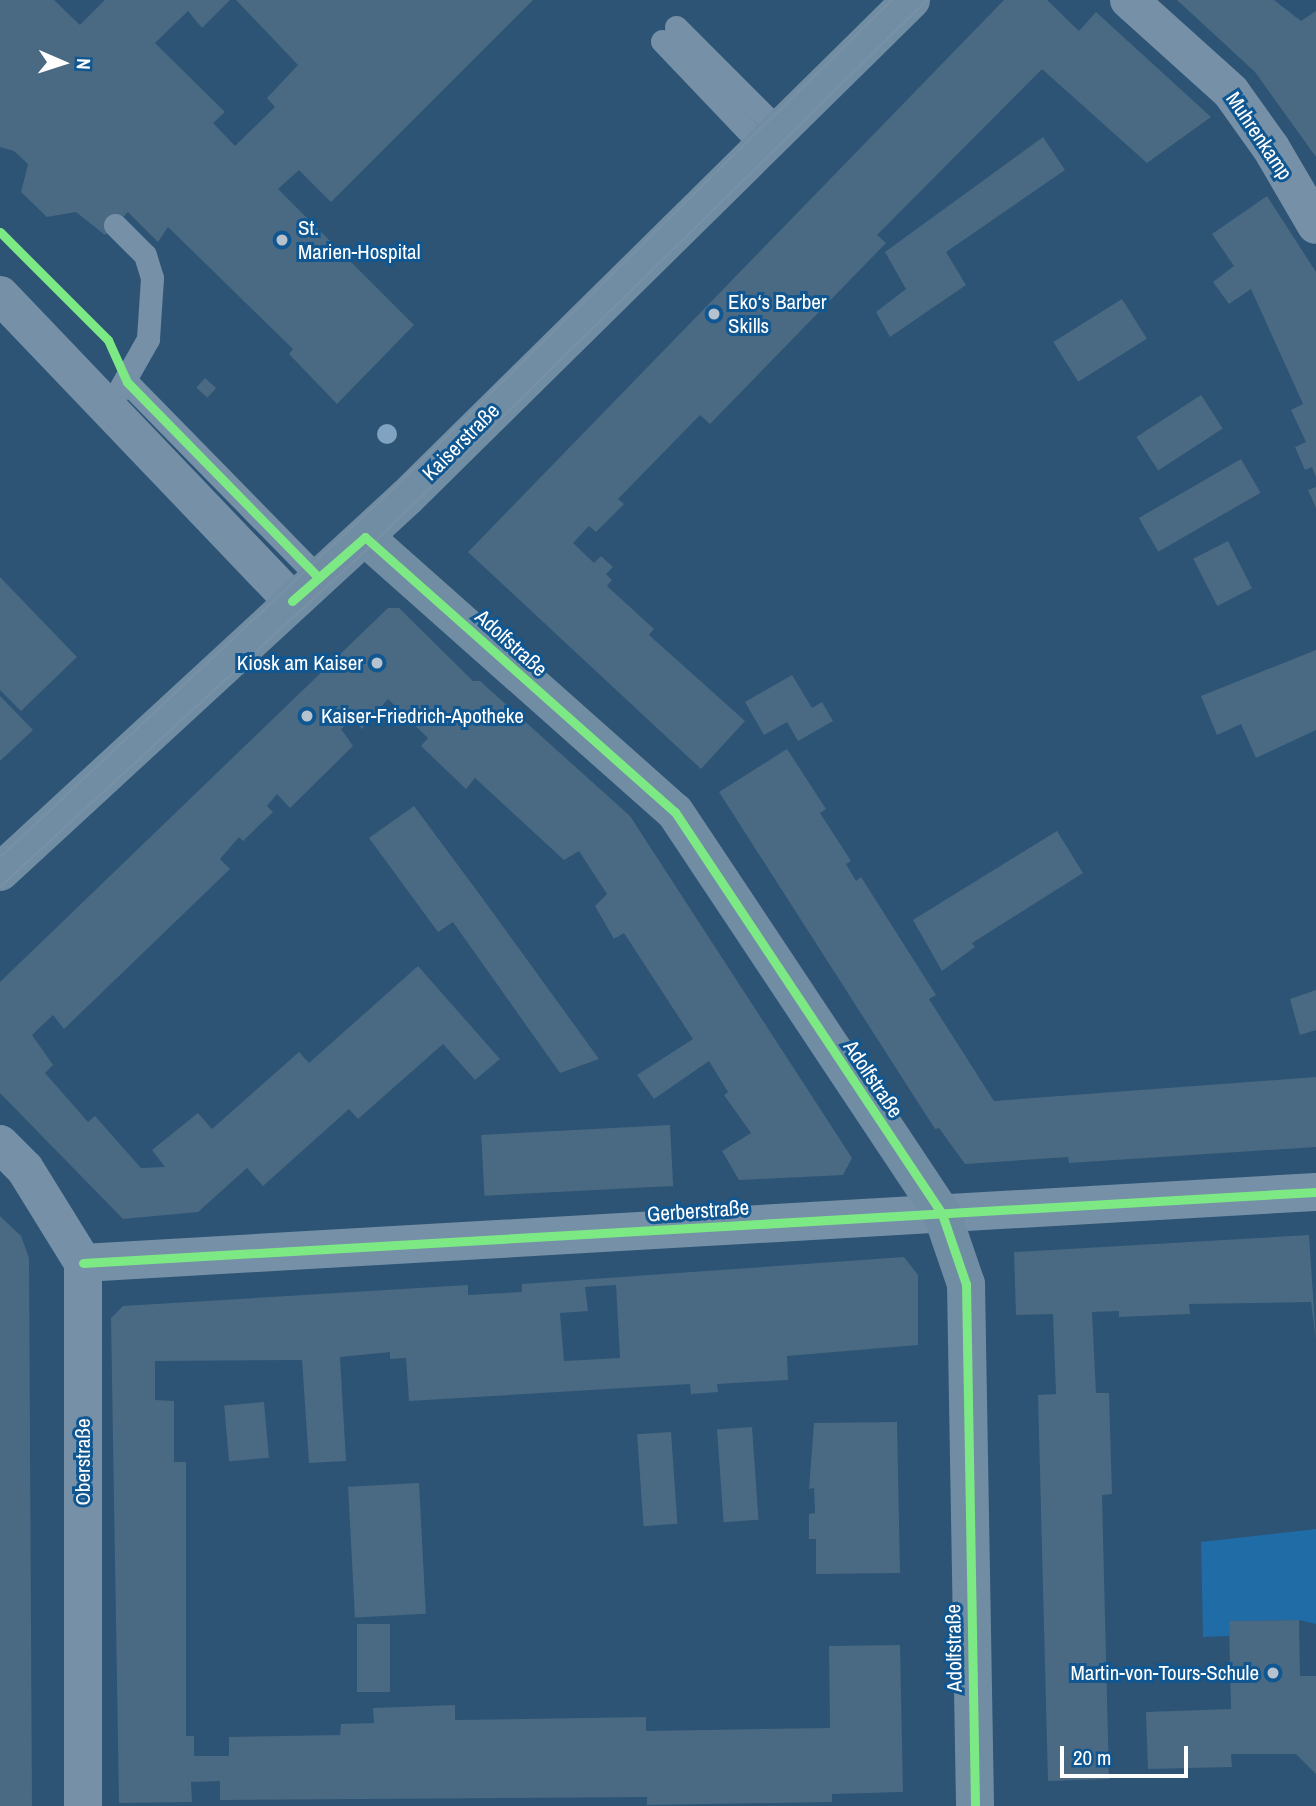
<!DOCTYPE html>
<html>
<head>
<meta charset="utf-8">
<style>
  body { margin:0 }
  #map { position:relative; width:1316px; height:1806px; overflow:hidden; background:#2d5474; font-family:"Archivo Narrow",sans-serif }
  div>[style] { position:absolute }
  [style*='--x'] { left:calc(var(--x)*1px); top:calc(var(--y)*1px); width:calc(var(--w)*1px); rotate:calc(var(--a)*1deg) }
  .green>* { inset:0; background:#206ca7 }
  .building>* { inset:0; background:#4a6983; transform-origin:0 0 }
  .lane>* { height:23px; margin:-11.5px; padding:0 11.5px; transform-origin:11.5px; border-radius:11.5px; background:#7590a7 }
  .street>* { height:38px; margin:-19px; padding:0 19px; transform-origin:19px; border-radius:19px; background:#7590a7 }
  .secondary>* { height:38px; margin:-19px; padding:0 19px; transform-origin:19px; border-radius:19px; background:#718da3 }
  .tram>* { height:2px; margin:-1px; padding:0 1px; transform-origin:1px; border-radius:1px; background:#7891a7 }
  .cycleway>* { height:9px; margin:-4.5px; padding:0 4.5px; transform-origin:4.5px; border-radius:4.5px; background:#7ce984 }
  .trees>* { width:20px; height:20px; margin:-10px; border-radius:50%; background:#7fa3c0 }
  .dots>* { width:19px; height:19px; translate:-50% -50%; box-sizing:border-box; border:4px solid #105791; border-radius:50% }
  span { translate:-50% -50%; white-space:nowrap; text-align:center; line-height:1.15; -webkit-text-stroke:6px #105791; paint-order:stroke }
  .street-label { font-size:21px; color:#fff }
  .poi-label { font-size:21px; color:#fff }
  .left { translate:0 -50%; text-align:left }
  .right { translate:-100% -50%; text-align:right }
  .north { position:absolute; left:28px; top:28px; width:70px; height:70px; -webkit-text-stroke:5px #105791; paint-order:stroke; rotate:93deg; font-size:19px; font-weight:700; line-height:28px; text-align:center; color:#fff }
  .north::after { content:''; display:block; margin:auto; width:24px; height:32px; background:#fff; clip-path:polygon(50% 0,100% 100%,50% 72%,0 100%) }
  .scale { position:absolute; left:1060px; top:1746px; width:128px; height:32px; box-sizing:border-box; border:4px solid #fff; border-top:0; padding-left:9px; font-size:21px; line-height:24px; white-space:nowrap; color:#fff; -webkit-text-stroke:5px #105791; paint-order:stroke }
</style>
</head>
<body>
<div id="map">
  <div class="green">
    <div style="clip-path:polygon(1316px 1529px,1316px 1624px,1299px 1620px,1229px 1621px,1229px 1636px,1203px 1637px,1201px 1542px)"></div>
  </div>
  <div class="building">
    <div style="clip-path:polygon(0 0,54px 0,80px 25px,105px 0,230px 0,202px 28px,188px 11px,155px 43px,225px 112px,213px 123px,235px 146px,275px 107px,267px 98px,298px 65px,236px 0,533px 0,331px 202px,299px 170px,278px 189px,414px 325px,337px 404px,289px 354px,293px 349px,168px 227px,158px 242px,128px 212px,105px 235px,76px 212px,47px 217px,21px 192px,28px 164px,14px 151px,0 147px)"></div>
    <div style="clip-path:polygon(1004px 0,1047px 0,1079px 31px,1096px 12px,1211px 117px,1147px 163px,1042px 69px,877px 235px,886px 243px,710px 424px,700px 415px,618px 499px,624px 504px,596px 532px,589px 526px,573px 543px,594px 563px,601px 556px,613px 567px,606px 574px,612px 580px,607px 586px,654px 629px,649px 635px,745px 721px,701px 769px,468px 552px)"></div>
    <div style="clip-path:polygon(1177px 0,1274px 0,1301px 21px,1316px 11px,1316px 157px,1255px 72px)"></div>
    <div style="clip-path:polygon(1043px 137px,1065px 170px,946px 252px,966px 285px,890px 337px,876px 312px,906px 289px,885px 252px)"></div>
    <div style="clip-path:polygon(1267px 196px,1316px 272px,1316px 477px,1312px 467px,1305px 470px,1295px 447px,1306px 442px,1291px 410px,1303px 404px,1251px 289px,1229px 304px,1213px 282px,1234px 266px,1212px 234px)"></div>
    <div style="left:1122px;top:299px;width:47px;height:81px;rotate:58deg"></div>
    <div style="left:205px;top:378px;width:15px;height:13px;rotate:42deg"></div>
    <div style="left:1201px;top:395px;width:40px;height:77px;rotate:57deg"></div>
    <div style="left:1241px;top:459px;width:39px;height:118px;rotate:60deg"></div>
    <div style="clip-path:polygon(1316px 487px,1316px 508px,1308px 490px)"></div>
    <div style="left:1228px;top:541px;width:53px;height:39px;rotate:63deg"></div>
    <div style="clip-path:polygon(0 577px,77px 657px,21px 711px,0 690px)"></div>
    <div style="clip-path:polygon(388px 608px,399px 608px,473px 681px,480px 681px,630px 816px,852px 1158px,843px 1175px,739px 1180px,722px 1151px,751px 1133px,724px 1095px,728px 1092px,709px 1061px,654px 1099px,637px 1075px,693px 1039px,624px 933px,614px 939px,595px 906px,607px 894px,579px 851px,564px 860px,475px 778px,466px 789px,421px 746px,428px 738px,388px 699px,362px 729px,353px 719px,341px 729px,353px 746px,290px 808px,277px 794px,267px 806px,273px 812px,243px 841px,239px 837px,220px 859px,230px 869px,64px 1029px,53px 1015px,32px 1035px,53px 1065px,45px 1073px,88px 1122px,95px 1116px,141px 1168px,165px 1167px,152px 1150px,198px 1113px,212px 1129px,299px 1052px,309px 1063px,418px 966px,500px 1059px,475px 1080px,443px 1044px,358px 1119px,349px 1109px,263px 1186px,247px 1168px,198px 1212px,123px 1219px,0 1093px,0 982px)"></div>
    <div style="clip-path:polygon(1316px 650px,1316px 730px,1256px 758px,1241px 724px,1217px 735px,1201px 696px)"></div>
    <div style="clip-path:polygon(792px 675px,812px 708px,822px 702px,833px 721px,798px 741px,787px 722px,764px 735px,745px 702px)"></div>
    <div style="clip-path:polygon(0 696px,33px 730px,0 761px)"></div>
    <div style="clip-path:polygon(787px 749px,826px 809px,820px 813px,851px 861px,846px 864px,856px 881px,861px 877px,936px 995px,929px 999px,994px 1101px,1316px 1077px,1316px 1147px,1069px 1163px,1068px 1157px,965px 1164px,939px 1128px,935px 1129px,719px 792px)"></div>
    <div style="clip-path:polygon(414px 806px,483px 899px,599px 1059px,560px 1073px,453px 922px,438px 932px,369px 838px)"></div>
    <div style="clip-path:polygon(1057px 831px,1083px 873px,972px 943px,975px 947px,942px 971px,913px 920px)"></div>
    <div style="clip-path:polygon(1316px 990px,1316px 1030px,1300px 1035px,1290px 999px)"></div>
    <div style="left:670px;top:1125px;width:61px;height:189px;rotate:87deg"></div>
    <div style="clip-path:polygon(0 1216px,21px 1236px,29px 1258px,32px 1806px,0 1806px)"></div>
    <div style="clip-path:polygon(1309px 1235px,1316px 1340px,1311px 1302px,1189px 1304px,1190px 1314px,1119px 1317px,1119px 1311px,1092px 1312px,1096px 1393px,1109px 1393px,1112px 1494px,1102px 1495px,1109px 1779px,1048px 1781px,1038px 1395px,1056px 1394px,1053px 1314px,1016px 1315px,1014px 1252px)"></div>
    <div style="clip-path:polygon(evenodd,904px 1257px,918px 1275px,918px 1345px,787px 1356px,788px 1380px,717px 1384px,718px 1392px,691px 1394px,690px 1384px,409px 1401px,406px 1358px,390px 1359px,390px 1352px,340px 1357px,346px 1461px,309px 1463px,302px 1360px,155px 1361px,155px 1400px,174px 1401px,174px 1462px,186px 1462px,186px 1736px,194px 1736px,194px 1756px,229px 1756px,229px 1737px,340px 1735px,341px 1724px,374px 1723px,373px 1708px,455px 1705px,455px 1720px,646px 1717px,646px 1731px,830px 1728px,829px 1646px,900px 1645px,903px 1792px,832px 1794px,832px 1802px,647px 1805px,647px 1797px,220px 1800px,220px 1781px,191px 1782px,192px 1802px,119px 1803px,111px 1318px,123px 1306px,468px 1285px,468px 1295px,522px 1292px,522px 1284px,904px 1257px,616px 1285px,620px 1358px,564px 1361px,560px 1313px,588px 1311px,585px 1287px,616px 1285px)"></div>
    <div style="left:264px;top:1402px;width:56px;height:40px;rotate:85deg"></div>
    <div style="clip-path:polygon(897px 1422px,900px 1573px,816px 1574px,816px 1539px,809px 1539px,809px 1514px,815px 1513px,814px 1488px,809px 1489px,814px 1423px)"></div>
    <div style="left:752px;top:1427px;width:93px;height:35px;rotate:86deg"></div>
    <div style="left:671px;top:1432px;width:92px;height:34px;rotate:86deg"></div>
    <div style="left:419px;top:1483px;width:131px;height:71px;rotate:87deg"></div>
    <div style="clip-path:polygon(1299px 1620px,1300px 1676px,1316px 1676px,1316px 1774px,1296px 1754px,1231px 1754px,1232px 1767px,1148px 1769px,1146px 1712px,1231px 1709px,1229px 1621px)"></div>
    <div style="left:390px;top:1624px;width:68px;height:33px;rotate:90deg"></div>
  </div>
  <div class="lane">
    <div style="--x:676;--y:27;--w:146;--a:45"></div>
    <div style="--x:662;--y:41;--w:145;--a:46.4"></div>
    <div style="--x:115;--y:225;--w:42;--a:45"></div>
    <div style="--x:145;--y:255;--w:24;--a:73"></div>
    <div style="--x:152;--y:278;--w:61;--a:93.8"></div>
    <div style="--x:148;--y:339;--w:61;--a:119.5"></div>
    <div style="--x:127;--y:382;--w:274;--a:45.6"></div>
  </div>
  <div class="street">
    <div style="--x:1129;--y:0;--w:137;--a:42"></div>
    <div style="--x:1231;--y:92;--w:69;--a:54.5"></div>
    <div style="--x:1271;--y:148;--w:89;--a:59.7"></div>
    <div style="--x:0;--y:295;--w:423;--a:46.3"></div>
    <div style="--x:0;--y:1144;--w:35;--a:45"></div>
    <div style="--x:25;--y:1169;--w:110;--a:58.3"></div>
    <div style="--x:83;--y:1263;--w:543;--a:90"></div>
    <div style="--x:83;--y:1263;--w:1235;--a:-3.3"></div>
  </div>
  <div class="secondary">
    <div style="--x:365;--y:537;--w:414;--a:41.6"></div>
    <div style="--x:675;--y:812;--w:483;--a:56.4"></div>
    <div style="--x:942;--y:1214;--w:74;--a:71.1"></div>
    <div style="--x:966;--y:1284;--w:522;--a:89.01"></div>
    <div style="--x:0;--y:872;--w:553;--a:-42.66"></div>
    <div style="--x:407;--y:497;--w:708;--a:-44.6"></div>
  </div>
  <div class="tram">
    <div style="--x:0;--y:857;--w:543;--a:-43.13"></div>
    <div style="--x:396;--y:486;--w:694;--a:-44.42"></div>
    <div style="--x:0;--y:887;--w:507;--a:-42.6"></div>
    <div style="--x:373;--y:544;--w:776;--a:-44.48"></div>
  </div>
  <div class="cycleway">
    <div style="--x:0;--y:232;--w:153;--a:45"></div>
    <div style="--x:108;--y:340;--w:46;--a:65.7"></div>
    <div style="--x:127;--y:382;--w:274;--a:45.6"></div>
    <div style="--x:292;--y:601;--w:97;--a:-41.2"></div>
    <div style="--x:365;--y:537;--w:414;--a:41.6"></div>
    <div style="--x:675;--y:812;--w:483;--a:56.4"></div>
    <div style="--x:942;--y:1214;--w:74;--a:71.1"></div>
    <div style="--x:966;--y:1284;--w:522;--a:89.01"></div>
    <div style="--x:83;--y:1263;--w:1235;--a:-3.3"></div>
  </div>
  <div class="trees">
    <div style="left:387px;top:434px"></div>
  </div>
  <div class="dots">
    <div style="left:282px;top:240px;background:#b6c3ce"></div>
    <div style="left:714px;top:314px;background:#b6c3ce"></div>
    <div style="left:377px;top:663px;background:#b6c3ce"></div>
    <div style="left:307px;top:716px;background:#b6c3ce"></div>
    <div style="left:1273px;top:1673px;background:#b6c3ce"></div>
  </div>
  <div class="street-label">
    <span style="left:1259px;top:136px;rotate:56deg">Muhrenkamp</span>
    <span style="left:461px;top:442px;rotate:-45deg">Kaiserstraße</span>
    <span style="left:511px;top:643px;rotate:42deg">Adolfstraße</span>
    <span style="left:873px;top:1079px;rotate:56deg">Adolfstraße</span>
    <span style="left:698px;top:1211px;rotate:-4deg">Gerberstraße</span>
    <span style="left:83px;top:1462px;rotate:-90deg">Oberstraße</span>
    <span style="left:954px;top:1648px;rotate:-91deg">Adolfstraße</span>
  </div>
  <div class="poi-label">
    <span class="left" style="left:298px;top:240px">St.<br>Marien-Hospital</span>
    <span class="left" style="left:728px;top:314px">Eko‘s Barber<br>Skills</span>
    <span class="right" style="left:363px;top:663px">Kiosk am Kaiser</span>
    <span class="left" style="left:321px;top:716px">Kaiser-Friedrich-Apotheke</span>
    <span class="right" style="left:1259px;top:1673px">Martin-von-Tours-Schule</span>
  </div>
  <div class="north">N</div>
  <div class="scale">20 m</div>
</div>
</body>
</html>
